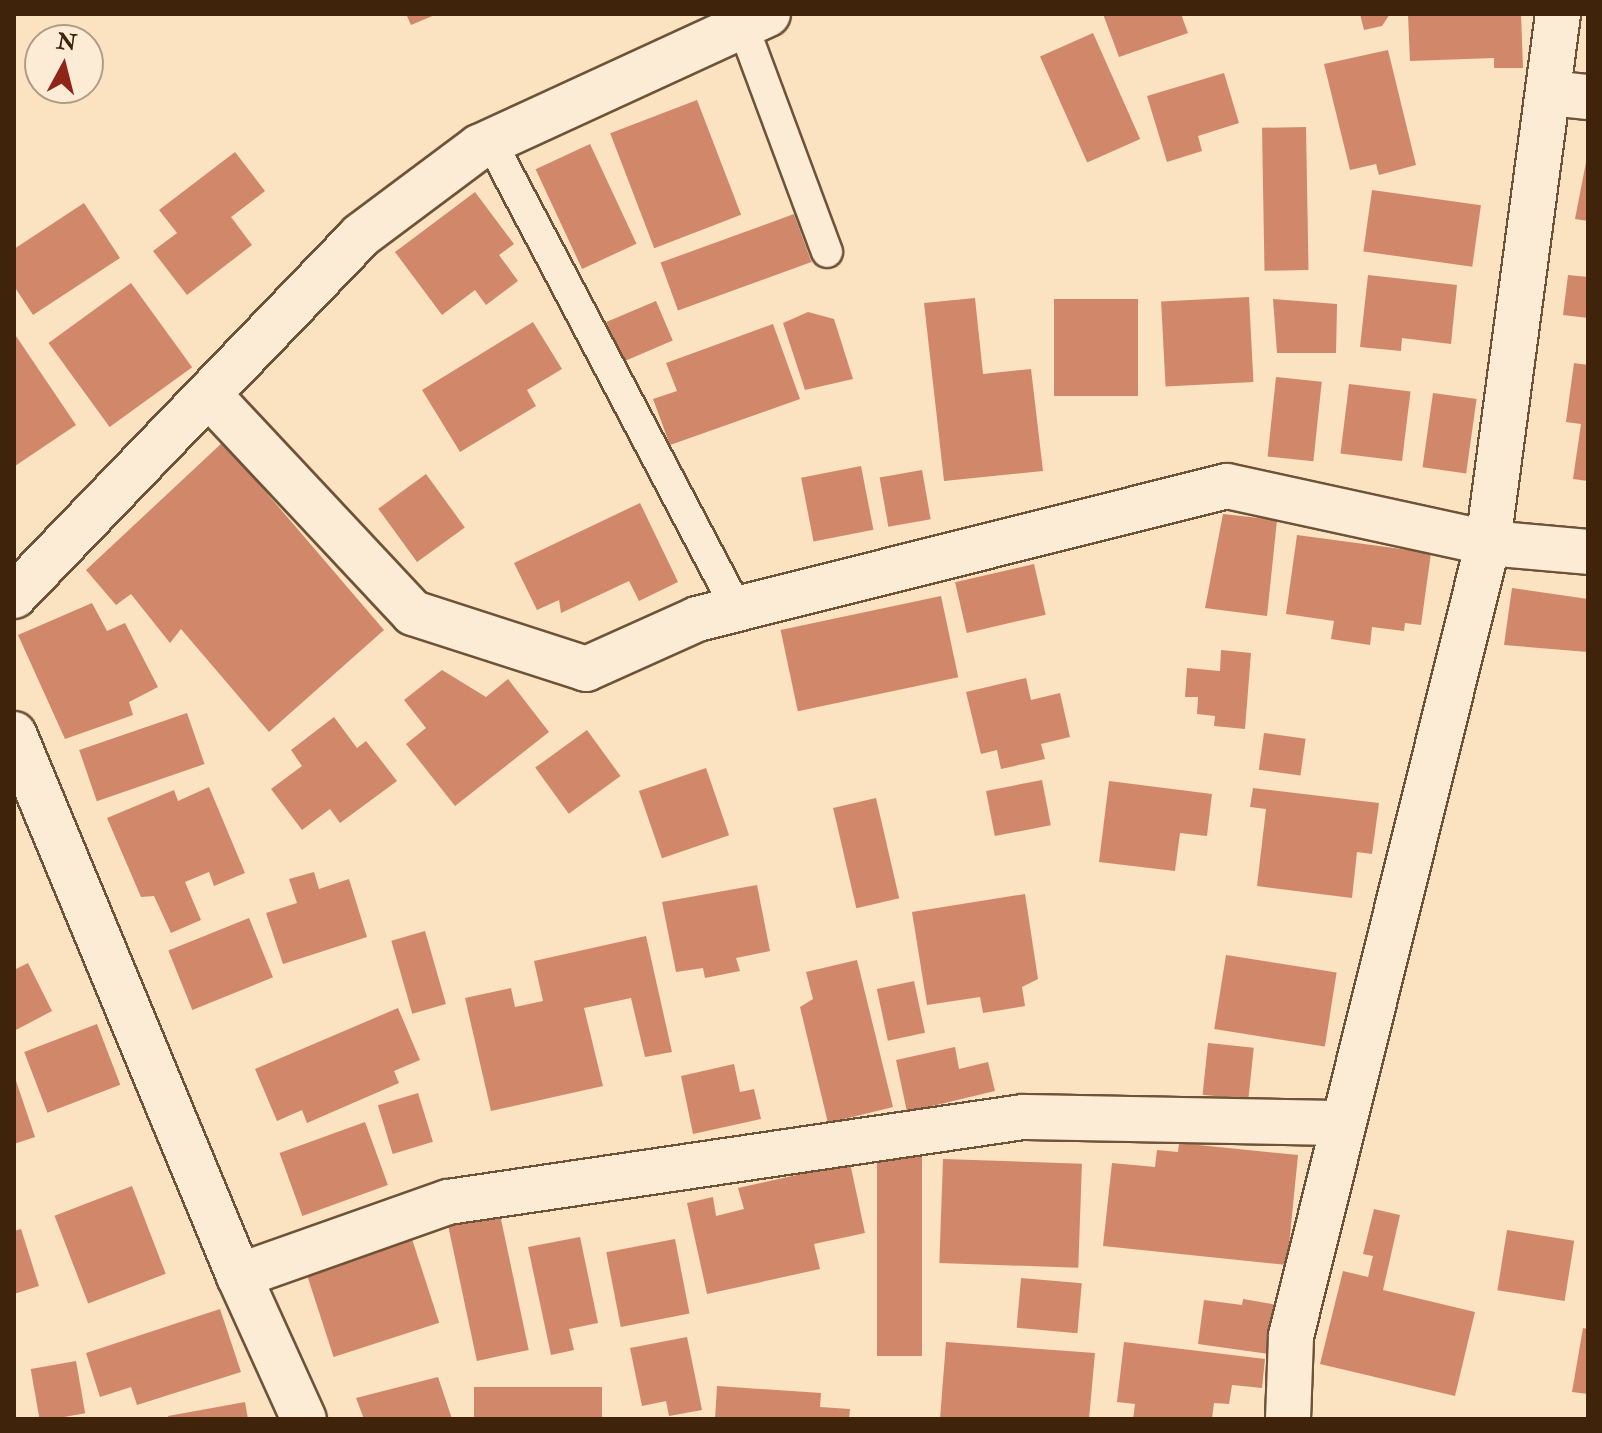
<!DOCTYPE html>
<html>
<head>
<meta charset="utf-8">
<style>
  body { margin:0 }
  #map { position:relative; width:1602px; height:1433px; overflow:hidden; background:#fbe2c0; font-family:"IM FELL Double Pica",serif }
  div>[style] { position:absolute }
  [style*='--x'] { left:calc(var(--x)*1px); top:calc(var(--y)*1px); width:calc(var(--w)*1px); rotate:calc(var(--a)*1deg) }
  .building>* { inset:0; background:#d1886a; transform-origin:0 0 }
  .roads { filter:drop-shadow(2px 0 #6e5338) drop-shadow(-2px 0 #6e5338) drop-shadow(0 2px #6e5338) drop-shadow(0 -2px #6e5338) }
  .lane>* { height:30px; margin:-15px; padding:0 15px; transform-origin:15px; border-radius:15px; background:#fcecd6 }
  .street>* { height:44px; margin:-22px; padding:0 22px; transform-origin:22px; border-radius:22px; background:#fcecd6 }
  .secondary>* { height:44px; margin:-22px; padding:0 22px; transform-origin:22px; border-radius:22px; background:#fcecd6 }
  span { translate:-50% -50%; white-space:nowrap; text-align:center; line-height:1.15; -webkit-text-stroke:7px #fcecd6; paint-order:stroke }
  .frame { position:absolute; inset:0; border:16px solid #3f230a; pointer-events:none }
  .north { position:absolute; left:24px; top:24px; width:80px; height:80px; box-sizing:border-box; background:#fcecd6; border:2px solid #b09c84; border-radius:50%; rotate:7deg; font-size:22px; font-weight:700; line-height:32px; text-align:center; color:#3f230a }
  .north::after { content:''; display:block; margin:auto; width:28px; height:36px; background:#8f2418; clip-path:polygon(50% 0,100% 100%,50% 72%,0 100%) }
</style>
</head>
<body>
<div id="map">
  <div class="building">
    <div style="clip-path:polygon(406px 14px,437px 14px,411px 25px)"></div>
    <div style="clip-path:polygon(1103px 14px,1181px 14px,1188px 33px,1119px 57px)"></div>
    <div style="clip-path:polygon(1360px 14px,1390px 14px,1382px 26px,1364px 30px)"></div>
    <div style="clip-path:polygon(1521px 14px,1523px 68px,1494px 68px,1494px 58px,1410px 61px,1408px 15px)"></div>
    <div style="left:1093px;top:33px;width:116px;height:58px;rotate:66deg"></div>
    <div style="clip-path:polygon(1388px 50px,1416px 165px,1379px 175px,1376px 164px,1350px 170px,1324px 64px)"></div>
    <div style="clip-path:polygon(1224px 73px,1239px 123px,1198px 136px,1202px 151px,1167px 162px,1147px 96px)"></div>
    <div style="left:697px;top:100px;width:123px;height:93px;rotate:69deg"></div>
    <div style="left:1306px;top:127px;width:143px;height:44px;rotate:89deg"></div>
    <div style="left:590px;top:144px;width:110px;height:60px;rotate:65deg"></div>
    <div style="clip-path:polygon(235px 152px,265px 191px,231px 217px,252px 245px,187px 295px,153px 251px,177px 233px,159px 210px)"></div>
    <div style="clip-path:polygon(1588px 152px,1588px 221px,1575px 219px)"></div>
    <div style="left:1372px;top:190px;width:110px;height:62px;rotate:8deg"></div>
    <div style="clip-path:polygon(475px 192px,514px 244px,499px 255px,518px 281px,486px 305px,475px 290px,442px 315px,395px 252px)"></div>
    <div style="clip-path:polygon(84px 203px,120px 258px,33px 315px,14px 286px,14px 249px)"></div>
    <div style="left:794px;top:214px;width:51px;height:142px;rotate:70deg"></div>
    <div style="clip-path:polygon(1368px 275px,1457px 285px,1451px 344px,1402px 338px,1401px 351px,1360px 347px)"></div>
    <div style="clip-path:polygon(1568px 275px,1588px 277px,1588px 318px,1563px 315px)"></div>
    <div style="left:131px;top:283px;width:104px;height:102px;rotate:54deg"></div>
    <div style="left:1249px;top:297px;width:85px;height:88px;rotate:87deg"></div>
    <div style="clip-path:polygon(975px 298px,983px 374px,1031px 369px,1043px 471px,944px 481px,924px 303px)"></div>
    <div style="left:1054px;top:299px;width:84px;height:97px"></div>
    <div style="clip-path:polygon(1273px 299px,1337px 304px,1336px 353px,1277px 353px)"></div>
    <div style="left:656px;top:301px;width:43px;height:54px;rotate:67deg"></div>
    <div style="clip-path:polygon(808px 312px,834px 319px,853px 379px,805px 390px,783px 323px)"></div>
    <div style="clip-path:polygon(533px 322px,562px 369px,527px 390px,536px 406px,460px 452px,422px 390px)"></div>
    <div style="clip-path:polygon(773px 324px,800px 399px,670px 445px,653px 399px,677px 391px,666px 363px)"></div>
    <div style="clip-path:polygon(14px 333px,76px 425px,15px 466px,14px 464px)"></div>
    <div style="clip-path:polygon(1574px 363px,1588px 365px,1588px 481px,1573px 479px,1581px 424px,1566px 422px)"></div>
    <div style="left:1276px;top:377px;width:46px;height:80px;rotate:6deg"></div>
    <div style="left:1349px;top:384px;width:62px;height:70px;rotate:7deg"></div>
    <div style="left:1433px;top:393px;width:44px;height:75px;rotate:8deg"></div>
    <div style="clip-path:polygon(223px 442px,384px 630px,269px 732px,181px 629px,170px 643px,131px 594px,116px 605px,86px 570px)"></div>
    <div style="left:861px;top:466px;width:65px;height:61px;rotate:79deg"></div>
    <div style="left:922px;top:470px;width:50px;height:43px;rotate:80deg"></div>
    <div style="left:426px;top:474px;width:66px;height:59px;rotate:54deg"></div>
    <div style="clip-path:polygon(640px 503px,678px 582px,639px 601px,629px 581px,561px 613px,559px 600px,537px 610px,514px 563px)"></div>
    <div style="clip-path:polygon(1223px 514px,1277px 520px,1267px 616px,1205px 608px)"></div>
    <div style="clip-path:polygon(1297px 535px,1431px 553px,1421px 625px,1405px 623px,1404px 631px,1372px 627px,1370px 645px,1331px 639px,1334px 621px,1286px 614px)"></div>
    <div style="left:1034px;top:564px;width:52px;height:81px;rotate:77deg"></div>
    <div style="clip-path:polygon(1512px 588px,1588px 599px,1588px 652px,1504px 645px)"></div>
    <div style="left:941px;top:596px;width:83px;height:164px;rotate:78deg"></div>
    <div style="clip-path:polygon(92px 603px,107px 631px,125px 623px,158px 687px,129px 702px,133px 715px,65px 739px,18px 635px)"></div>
    <div style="clip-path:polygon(1221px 650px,1251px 653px,1245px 729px,1214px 726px,1215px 716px,1197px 714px,1198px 697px,1185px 697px,1187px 668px,1220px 671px)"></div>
    <div style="clip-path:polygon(442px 670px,486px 697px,508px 679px,549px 732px,455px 806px,406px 744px,426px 728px,404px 700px)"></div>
    <div style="clip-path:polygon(1026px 678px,1031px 700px,1060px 693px,1070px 737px,1041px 744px,1045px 759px,1001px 769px,997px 750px,981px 754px,966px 692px)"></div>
    <div style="left:187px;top:713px;width:54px;height:114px;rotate:71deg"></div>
    <div style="clip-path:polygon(334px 717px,357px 748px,366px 741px,397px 781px,340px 823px,330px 809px,302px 830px,271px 789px,302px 766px,291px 750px)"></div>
    <div style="left:587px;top:730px;width:57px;height:64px;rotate:54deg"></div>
    <div style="left:1264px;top:733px;width:42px;height:37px;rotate:8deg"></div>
    <div style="left:706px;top:768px;width:71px;height:71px;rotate:71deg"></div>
    <div style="left:1042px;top:780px;width:46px;height:57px;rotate:79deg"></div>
    <div style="clip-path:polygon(1109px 781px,1212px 794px,1207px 836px,1180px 833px,1175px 871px,1099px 862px)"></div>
    <div style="clip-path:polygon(209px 787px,245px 873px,214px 886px,209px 872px,185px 882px,201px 920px,171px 933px,154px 896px,141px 897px,107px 818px,174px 790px,178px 801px)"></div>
    <div style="clip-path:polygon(1253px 788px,1379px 803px,1372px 854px,1357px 852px,1352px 898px,1257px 886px,1266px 809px,1250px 807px)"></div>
    <div style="left:876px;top:798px;width:103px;height:44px;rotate:77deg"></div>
    <div style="clip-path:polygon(314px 872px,319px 889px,349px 879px,367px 937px,283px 964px,266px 913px,297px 903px,289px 879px)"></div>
    <div style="clip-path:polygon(757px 885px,770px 951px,736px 958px,740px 971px,705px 978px,703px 968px,676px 972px,662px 902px)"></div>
    <div style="clip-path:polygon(1025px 894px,1038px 979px,1022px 987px,1025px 1006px,983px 1013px,980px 997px,927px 1005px,912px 912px)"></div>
    <div style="left:249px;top:918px;width:64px;height:87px;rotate:68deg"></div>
    <div style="left:425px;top:931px;width:76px;height:35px;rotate:74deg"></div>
    <div style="clip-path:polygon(646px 936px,672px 1052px,645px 1057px,631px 998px,584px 1008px,603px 1086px,491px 1111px,465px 998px,511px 988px,515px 1007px,543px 1001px,534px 961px)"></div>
    <div style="left:1226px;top:955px;width:112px;height:75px;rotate:9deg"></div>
    <div style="clip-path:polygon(857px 960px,893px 1107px,828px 1123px,800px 1007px,813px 999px,806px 972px)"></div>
    <div style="clip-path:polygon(28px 963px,52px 1011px,14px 1031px,14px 970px)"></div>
    <div style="left:914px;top:981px;width:53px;height:38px;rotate:78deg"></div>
    <div style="clip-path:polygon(398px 1008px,420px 1060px,394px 1071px,399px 1083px,307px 1123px,302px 1110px,277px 1121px,255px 1069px)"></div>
    <div style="left:97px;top:1024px;width:65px;height:78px;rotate:69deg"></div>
    <div style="left:1208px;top:1043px;width:46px;height:52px;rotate:6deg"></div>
    <div style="clip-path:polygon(955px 1047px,959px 1069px,988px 1062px,995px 1091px,907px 1112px,896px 1060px)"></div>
    <div style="clip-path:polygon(734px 1064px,740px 1092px,754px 1089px,761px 1119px,693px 1134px,681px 1076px)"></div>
    <div style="clip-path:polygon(14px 1075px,35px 1137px,14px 1144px)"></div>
    <div style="left:418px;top:1093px;width:51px;height:42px;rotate:73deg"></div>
    <div style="left:365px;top:1122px;width:67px;height:91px;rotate:70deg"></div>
    <div style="clip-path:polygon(1179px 1143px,1298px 1155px,1287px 1265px,1103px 1246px,1112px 1163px,1155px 1167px,1157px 1150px,1178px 1152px)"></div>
    <div style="left:877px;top:1156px;width:45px;height:200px"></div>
    <div style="left:943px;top:1159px;width:139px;height:104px;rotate:2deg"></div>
    <div style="clip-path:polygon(850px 1163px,865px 1233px,814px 1244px,820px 1269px,707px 1294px,687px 1203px,713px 1197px,716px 1216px,744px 1209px,738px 1188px)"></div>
    <div style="left:132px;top:1186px;width:94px;height:83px;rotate:69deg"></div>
    <div style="clip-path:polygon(1374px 1209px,1400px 1215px,1383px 1290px,1475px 1312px,1455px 1396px,1320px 1364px,1343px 1271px,1368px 1277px,1373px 1256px,1363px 1254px)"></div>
    <div style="left:499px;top:1210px;width:143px;height:53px;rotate:78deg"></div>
    <div style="clip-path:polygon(21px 1229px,39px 1286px,14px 1294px,14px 1231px)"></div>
    <div style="left:1507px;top:1230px;width:68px;height:61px;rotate:9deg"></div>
    <div style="clip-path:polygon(580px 1237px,598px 1323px,569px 1329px,574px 1350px,551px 1355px,528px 1247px)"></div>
    <div style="left:412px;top:1239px;width:88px;height:111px;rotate:72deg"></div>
    <div style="left:675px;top:1239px;width:76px;height:70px;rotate:79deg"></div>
    <div style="left:1021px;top:1278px;width:61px;height:50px;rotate:5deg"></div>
    <div style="clip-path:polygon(1243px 1299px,1277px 1305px,1269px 1354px,1198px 1344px,1204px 1300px,1242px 1305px)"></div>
    <div style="clip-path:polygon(220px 1309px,241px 1372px,137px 1405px,131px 1387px,100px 1397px,86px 1353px)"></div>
    <div style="clip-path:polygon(1583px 1328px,1588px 1329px,1588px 1394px,1572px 1392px)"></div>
    <div style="clip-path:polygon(687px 1337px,702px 1410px,669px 1416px,666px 1401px,642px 1406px,630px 1348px)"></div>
    <div style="clip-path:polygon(946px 1342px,1095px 1353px,1089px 1419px,940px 1419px)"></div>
    <div style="clip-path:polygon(1124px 1342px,1265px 1359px,1262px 1388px,1232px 1385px,1229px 1404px,1214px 1403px,1212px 1419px,1133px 1419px,1135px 1404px,1117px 1402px)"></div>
    <div style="left:76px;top:1361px;width:53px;height:46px;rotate:80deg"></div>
    <div style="clip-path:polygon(438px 1377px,452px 1419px,364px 1419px,356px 1398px)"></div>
    <div style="clip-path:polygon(717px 1386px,821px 1393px,820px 1407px,850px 1409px,849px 1419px,715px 1419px)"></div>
    <div style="left:474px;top:1387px;width:128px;height:32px"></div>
    <div style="clip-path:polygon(245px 1402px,248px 1419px,169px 1419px,168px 1416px)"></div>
  </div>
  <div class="roads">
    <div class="lane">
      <div style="--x:743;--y:26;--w:241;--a:69.6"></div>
      <div style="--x:491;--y:142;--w:528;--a:62.22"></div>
    </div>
    <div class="street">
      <div style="--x:1549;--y:93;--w:39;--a:6"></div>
      <div style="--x:210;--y:396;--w:297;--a:46.9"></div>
      <div style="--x:413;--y:613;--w:182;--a:17.9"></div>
      <div style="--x:586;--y:669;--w:122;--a:-24.2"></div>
      <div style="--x:697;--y:619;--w:546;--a:-14.09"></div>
      <div style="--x:1227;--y:486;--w:267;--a:12.3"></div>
      <div style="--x:1488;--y:543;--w:100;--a:5.1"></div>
      <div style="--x:14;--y:596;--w:499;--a:-46.1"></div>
      <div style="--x:360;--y:236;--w:149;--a:-36.8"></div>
      <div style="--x:479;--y:147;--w:318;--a:-24.7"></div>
      <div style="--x:239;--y:1276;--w:222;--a:-19.5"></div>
      <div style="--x:448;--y:1202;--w:581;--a:-8.41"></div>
      <div style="--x:1023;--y:1117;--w:317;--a:1.1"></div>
      <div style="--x:1288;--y:1419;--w:83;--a:-87.9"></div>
      <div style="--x:1291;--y:1336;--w:817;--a:-76.05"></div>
      <div style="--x:1488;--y:543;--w:534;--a:-82.46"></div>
    </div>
    <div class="secondary">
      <div style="--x:14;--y:734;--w:587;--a:67.46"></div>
      <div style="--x:239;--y:1276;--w:157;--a:65.6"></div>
    </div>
  </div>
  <div class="frame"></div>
  <div class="north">N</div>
</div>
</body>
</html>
